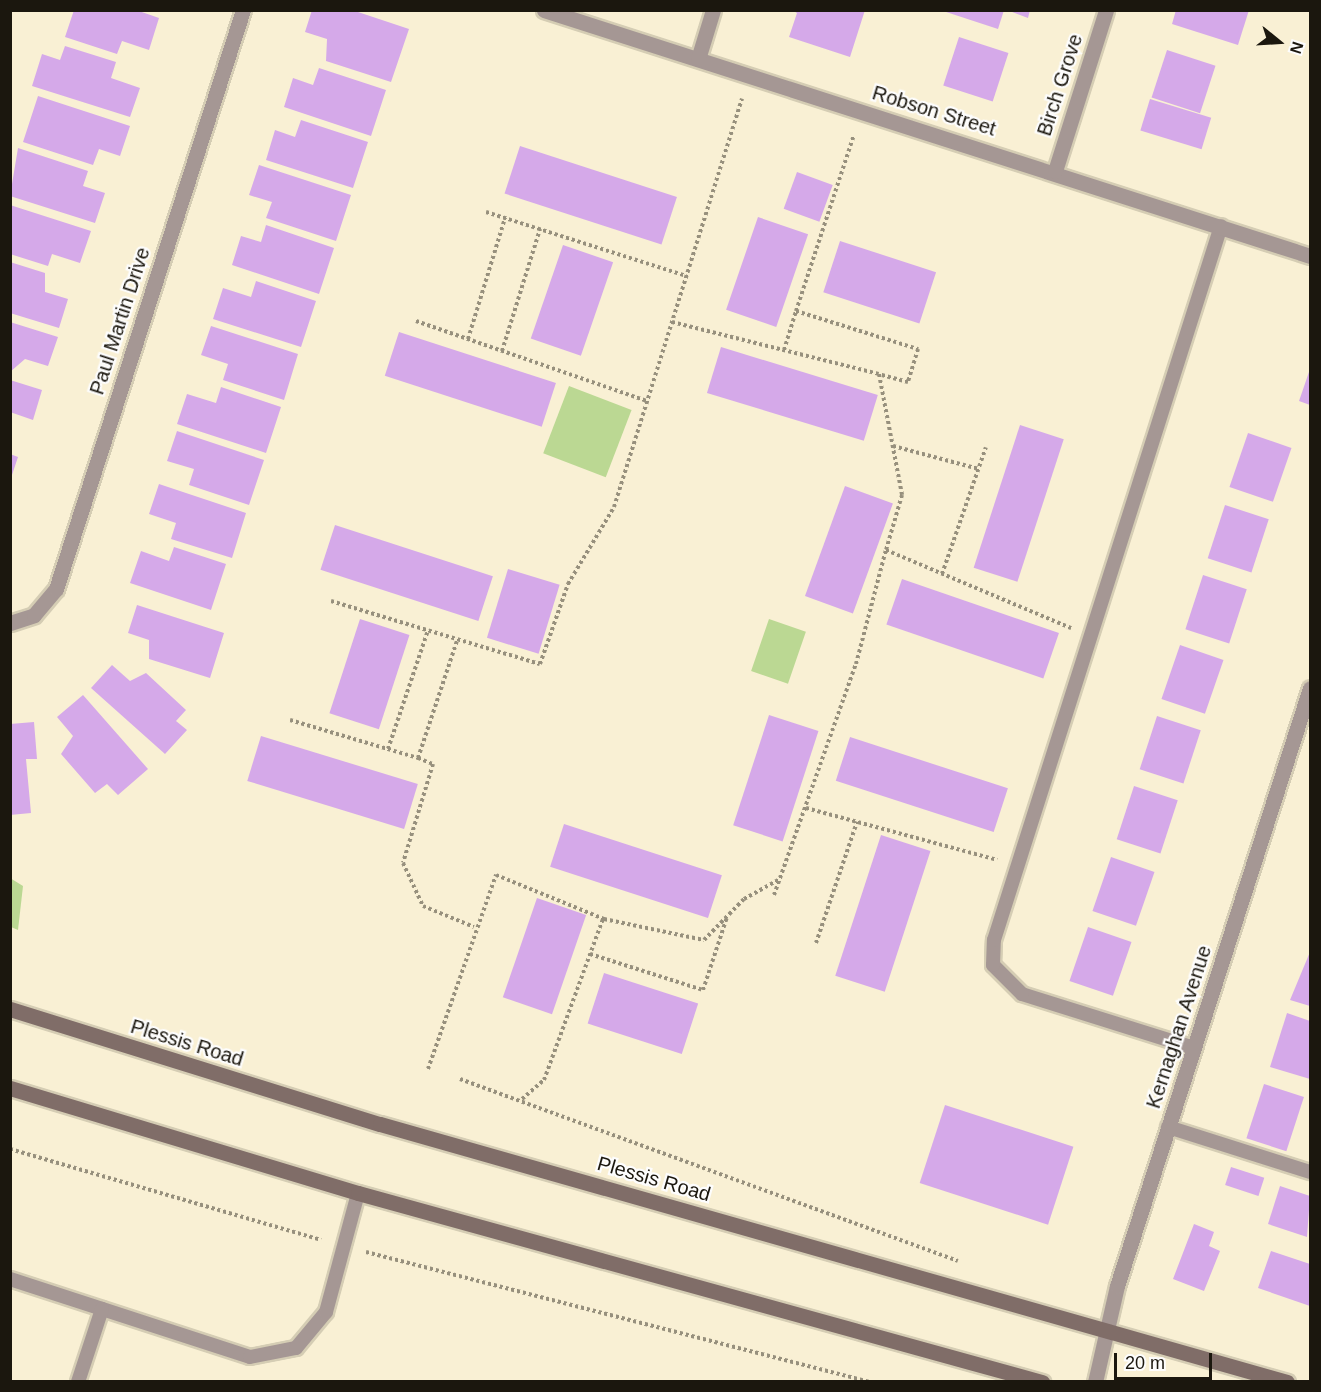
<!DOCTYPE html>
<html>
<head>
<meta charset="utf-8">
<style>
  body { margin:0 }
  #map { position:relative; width:1321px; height:1392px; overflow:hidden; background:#f9f0d4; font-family:Arial,sans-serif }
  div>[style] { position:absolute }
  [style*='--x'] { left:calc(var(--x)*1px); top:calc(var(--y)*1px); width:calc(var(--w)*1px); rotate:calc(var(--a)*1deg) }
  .green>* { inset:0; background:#bbd893; transform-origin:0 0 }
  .building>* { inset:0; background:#d5a9e9; transform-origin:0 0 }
  .path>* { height:4px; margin-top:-2px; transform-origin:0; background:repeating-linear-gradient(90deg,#97907d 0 3px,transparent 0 6px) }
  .roads { filter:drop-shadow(2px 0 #d5cdb4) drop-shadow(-2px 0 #d5cdb4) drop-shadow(0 2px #d5cdb4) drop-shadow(0 -2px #d5cdb4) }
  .service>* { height:14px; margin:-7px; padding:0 7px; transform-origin:7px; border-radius:7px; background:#a59794 }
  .minor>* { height:15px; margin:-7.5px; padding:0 7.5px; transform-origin:7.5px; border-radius:7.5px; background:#a59794 }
  .secondary>* { height:15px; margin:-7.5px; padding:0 7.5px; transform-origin:7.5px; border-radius:7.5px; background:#806d68 }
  span { translate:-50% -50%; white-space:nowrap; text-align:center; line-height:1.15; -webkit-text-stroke:4.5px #fdfdfd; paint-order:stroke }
  .street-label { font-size:20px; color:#1b170e }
  .frame { position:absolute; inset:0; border:12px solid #1b170e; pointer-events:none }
  .north { position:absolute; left:1249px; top:12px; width:60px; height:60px; -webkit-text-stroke:4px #fdfdfd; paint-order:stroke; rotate:108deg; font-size:16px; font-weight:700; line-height:24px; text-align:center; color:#1b170e }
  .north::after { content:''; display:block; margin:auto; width:21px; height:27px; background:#1b170e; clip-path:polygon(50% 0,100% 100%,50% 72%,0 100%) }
  .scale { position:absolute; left:1114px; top:1353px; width:98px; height:27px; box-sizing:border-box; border:3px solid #1b170e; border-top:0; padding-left:8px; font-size:18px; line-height:21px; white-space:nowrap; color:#1b170e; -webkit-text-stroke:4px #fdfdfd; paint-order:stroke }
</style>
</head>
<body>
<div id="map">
  <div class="green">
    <div style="left:569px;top:386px;width:67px;height:72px;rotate:21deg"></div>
    <div style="left:769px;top:619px;width:39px;height:55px;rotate:19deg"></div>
    <div style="clip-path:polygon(10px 878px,23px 886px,18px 930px,11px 927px)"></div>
  </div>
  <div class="building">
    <div style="clip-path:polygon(74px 10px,136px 10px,159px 18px,149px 50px,122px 41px,117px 54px,65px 37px)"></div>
    <div style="clip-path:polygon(312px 10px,352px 10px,409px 29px,391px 82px,326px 61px,327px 39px,305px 32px)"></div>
    <div style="clip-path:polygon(865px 10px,850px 57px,789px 37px,797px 13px,792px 10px)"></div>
    <div style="clip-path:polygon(940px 10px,1004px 10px,998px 29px)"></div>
    <div style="clip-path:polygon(1007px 10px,1030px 10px,1028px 18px)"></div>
    <div style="clip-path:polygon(1176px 10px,1249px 10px,1238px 45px,1172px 24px)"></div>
    <div style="left:959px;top:37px;width:52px;height:51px;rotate:18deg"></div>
    <div style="clip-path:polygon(65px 46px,116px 62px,111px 78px,140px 88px,130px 117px,32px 86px,42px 54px,60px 60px)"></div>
    <div style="left:1167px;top:50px;width:51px;height:50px;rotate:18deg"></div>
    <div style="clip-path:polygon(319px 68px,386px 90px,371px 136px,284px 107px,293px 78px,313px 85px)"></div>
    <div style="clip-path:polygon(38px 96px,130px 126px,120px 156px,99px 149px,93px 165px,23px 142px)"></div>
    <div style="left:1150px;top:99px;width:64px;height:33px;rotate:17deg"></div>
    <div style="clip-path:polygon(301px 120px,368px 142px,353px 188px,266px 160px,275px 130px,295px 137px)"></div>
    <div style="left:520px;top:146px;width:165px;height:50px;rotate:18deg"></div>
    <div style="clip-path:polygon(18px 148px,88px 171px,83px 186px,105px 193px,95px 223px,10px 196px)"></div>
    <div style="clip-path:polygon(259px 165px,351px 195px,336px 241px,266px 218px,272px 202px,249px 195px)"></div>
    <div style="left:797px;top:172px;width:38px;height:39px;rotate:20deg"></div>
    <div style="clip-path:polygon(10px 205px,91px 231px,80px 263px,52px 254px,48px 266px,10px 254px)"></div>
    <div style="left:758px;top:217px;width:53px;height:98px;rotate:19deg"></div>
    <div style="clip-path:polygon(266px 225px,334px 248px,319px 294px,232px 265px,241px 236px,261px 242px)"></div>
    <div style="left:840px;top:241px;width:101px;height:54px;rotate:18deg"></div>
    <div style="left:563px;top:245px;width:53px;height:99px;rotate:19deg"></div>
    <div style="clip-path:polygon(10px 262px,45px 273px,45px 292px,68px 299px,59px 328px,10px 313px)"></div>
    <div style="clip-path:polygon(256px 281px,316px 301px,301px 347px,213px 319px,223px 288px,251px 297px)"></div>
    <div style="clip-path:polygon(10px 322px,58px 337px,48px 366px,25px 359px,10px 372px)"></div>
    <div style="clip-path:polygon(211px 326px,298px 354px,284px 400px,223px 380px,228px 364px,201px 355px)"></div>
    <div style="left:399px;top:332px;width:165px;height:46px;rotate:18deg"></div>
    <div style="left:721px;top:347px;width:164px;height:48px;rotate:17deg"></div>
    <div style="clip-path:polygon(1310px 369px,1310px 405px,1299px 401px)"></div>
    <div style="clip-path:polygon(10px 380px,42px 390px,33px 420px,10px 412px)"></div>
    <div style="clip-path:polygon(221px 387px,281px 407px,266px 453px,177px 424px,187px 394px,216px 403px)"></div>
    <div style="left:1020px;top:425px;width:46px;height:150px;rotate:18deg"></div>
    <div style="clip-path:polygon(177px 431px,264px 460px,249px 505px,189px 485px,194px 469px,167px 461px)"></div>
    <div style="left:1248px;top:433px;width:46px;height:57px;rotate:19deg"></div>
    <div style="clip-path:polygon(10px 454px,18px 457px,11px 478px,10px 478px)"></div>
    <div style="clip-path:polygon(159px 484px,246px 513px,232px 558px,171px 539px,176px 523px,149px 514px)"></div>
    <div style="left:845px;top:486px;width:51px;height:117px;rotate:20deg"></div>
    <div style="left:1225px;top:505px;width:46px;height:56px;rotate:18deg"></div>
    <div style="left:335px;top:525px;width:166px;height:47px;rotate:18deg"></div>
    <div style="clip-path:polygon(174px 547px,226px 564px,211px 610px,130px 583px,141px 551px,169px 561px)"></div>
    <div style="left:508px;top:569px;width:54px;height:72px;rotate:17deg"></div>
    <div style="left:1203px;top:575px;width:46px;height:57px;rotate:18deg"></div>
    <div style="left:902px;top:579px;width:166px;height:48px;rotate:19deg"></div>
    <div style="clip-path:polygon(137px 605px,224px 633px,210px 678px,149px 659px,149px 640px,128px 633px)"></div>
    <div style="left:360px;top:619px;width:52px;height:99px;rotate:18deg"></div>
    <div style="left:1180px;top:645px;width:46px;height:57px;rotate:19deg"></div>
    <div style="clip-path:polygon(112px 665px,130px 681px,146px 673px,186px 710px,176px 721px,187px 730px,165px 754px,91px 688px)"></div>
    <div style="clip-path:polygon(83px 695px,148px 769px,118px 795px,107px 784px,95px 793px,61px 754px,73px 736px,57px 717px)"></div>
    <div style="left:769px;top:715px;width:52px;height:116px;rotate:18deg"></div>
    <div style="left:1157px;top:716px;width:46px;height:56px;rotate:18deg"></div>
    <div style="clip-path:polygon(34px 722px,37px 759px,26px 759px,31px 813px,10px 815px,10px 724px)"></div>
    <div style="left:261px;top:736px;width:164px;height:47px;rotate:17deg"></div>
    <div style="left:850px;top:737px;width:166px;height:46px;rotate:18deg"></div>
    <div style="left:1134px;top:786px;width:46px;height:56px;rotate:18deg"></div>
    <div style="left:564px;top:824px;width:166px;height:45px;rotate:18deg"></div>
    <div style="left:881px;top:835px;width:52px;height:148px;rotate:18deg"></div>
    <div style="left:1111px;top:857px;width:46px;height:57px;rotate:19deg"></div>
    <div style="left:537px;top:898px;width:52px;height:105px;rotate:19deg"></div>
    <div style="left:1088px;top:927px;width:46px;height:57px;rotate:19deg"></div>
    <div style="clip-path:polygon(1310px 952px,1310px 1006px,1290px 1000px)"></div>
    <div style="left:604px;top:973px;width:99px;height:53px;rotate:18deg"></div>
    <div style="clip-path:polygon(1287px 1013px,1310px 1021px,1310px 1079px,1270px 1067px)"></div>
    <div style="left:1264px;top:1084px;width:42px;height:57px;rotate:18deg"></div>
    <div style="left:945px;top:1105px;width:135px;height:82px;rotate:18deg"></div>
    <div style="left:1231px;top:1167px;width:35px;height:19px;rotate:18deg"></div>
    <div style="clip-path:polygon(1280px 1186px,1310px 1196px,1307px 1237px,1268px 1224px)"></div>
    <div style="clip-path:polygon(1194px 1224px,1214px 1232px,1209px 1246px,1220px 1251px,1204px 1291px,1173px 1279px)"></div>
    <div style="clip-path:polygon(1271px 1251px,1310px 1264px,1310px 1306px,1258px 1288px)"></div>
  </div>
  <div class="path">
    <div style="--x:486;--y:212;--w:210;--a:17.7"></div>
    <div style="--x:796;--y:311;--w:185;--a:-71.8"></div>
    <div style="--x:416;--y:321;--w:244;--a:19.1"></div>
    <div style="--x:672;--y:322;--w:213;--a:14.1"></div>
    <div style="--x:879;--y:374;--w:123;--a:79.2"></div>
    <div style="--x:902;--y:495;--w:57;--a:106.2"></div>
    <div style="--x:468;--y:339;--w:127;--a:-73"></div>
    <div style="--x:784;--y:350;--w:41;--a:-72.9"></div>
    <div style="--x:796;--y:311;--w:128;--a:17.3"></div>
    <div style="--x:918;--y:349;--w:34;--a:107"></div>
    <div style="--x:908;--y:382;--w:30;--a:-165"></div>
    <div style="--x:502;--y:351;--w:128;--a:-72.7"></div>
    <div style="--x:893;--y:446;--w:89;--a:15"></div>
    <div style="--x:942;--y:574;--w:134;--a:-70.9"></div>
    <div style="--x:331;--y:601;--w:218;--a:16.8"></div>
    <div style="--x:540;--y:664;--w:85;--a:-70.7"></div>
    <div style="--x:568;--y:584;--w:90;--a:-59.1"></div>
    <div style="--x:614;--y:507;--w:428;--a:-72.6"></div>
    <div style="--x:290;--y:720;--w:134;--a:16.5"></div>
    <div style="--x:418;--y:758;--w:126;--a:-71.6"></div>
    <div style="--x:388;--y:749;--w:126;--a:-71.4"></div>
    <div style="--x:418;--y:758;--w:16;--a:22"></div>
    <div style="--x:433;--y:764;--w:103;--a:106.9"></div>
    <div style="--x:403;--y:863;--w:47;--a:65.1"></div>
    <div style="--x:423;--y:906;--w:55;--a:22.4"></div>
    <div style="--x:806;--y:808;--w:198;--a:15.2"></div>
    <div style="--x:774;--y:895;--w:245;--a:-70.5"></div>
    <div style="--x:856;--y:664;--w:118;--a:-75.3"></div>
    <div style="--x:886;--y:550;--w:201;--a:22.9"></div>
    <div style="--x:816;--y:943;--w:128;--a:-71.3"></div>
    <div style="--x:590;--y:954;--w:119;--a:17.7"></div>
    <div style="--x:703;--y:990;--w:77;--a:-71.8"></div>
    <div style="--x:428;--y:1069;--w:206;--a:-70.7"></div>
    <div style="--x:496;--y:875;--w:117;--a:22.2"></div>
    <div style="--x:604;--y:919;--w:102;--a:11.9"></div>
    <div style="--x:704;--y:940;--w:57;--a:-45.7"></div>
    <div style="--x:744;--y:899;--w:41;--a:-29.1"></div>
    <div style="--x:460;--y:1079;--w:530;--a:20.08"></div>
    <div style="--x:522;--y:1099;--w:29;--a:-41"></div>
    <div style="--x:544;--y:1080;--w:171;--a:-69.9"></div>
    <div style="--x:10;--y:1149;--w:324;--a:16.3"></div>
    <div style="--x:366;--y:1252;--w:520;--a:14.46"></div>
  </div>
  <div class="roads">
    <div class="service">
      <div style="--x:1194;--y:1048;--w:180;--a:-162.6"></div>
      <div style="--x:1022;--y:994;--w:41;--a:-135"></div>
      <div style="--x:993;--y:965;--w:25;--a:-88"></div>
      <div style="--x:994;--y:940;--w:749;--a:-72.36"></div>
      <div style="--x:1168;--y:1127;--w:149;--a:17.6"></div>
      <div style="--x:10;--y:1279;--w:252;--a:18"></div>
      <div style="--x:250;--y:1357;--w:47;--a:-11.1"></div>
      <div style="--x:296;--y:1348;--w:47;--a:-50.2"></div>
      <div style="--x:326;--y:1312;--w:123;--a:-74.9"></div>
      <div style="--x:78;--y:1382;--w:77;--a:-71.8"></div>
    </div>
    <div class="minor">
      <div style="--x:544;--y:10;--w:805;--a:17.8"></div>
      <div style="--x:698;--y:59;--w:51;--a:-73"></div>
      <div style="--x:1055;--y:171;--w:169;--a:-72.4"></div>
      <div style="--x:10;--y:623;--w:25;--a:-18"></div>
      <div style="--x:34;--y:615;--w:34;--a:-50"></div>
      <div style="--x:56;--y:589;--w:608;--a:-72.1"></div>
      <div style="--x:1095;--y:1382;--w:98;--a:-77.1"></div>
      <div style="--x:1117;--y:1286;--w:628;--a:-72.11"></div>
    </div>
    <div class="secondary">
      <div style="--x:10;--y:1009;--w:387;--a:17.3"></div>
      <div style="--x:380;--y:1124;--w:943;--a:15.88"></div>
      <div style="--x:10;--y:1088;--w:363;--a:16.8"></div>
      <div style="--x:358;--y:1193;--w:710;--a:15.45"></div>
    </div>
  </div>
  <div class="street-label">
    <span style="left:1060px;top:85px;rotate:-72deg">Birch Grove</span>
    <span style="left:934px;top:111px;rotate:17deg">Robson Street</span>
    <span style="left:120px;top:321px;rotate:-72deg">Paul Martin Drive</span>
    <span style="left:1179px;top:1027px;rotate:-72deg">Kernaghan Avenue</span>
    <span style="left:187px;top:1043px;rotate:17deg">Plessis Road</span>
    <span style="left:654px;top:1179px;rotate:16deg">Plessis Road</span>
  </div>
  <div class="frame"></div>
  <div class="north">N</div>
  <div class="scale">20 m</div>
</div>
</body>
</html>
